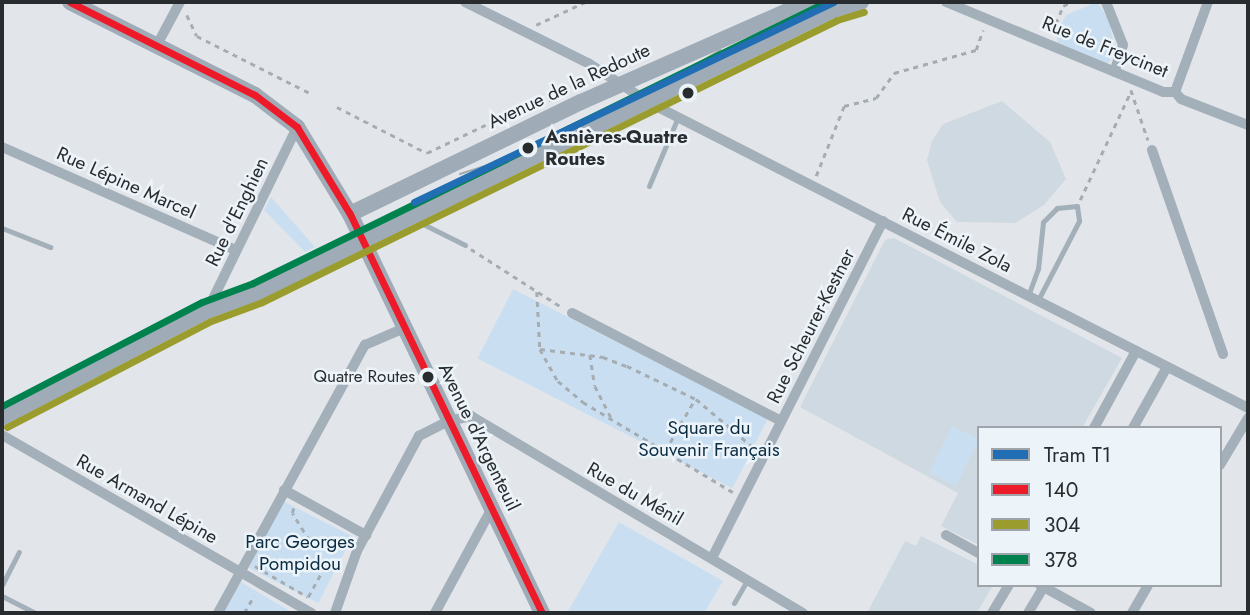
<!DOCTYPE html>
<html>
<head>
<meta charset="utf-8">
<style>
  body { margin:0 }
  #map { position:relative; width:1250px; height:615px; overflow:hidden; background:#e2e6ea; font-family:Jost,sans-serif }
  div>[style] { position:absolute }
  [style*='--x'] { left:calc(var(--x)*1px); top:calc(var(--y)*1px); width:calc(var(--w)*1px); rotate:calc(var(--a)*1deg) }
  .built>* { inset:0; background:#cfd9e1 }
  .green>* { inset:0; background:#c9dff1; transform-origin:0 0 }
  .path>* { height:2.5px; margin-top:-1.25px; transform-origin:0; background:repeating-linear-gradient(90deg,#a5adb3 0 5px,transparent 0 10px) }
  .lane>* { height:5px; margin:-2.5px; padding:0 2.5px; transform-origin:2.5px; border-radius:2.5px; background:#a3afb9 }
  .street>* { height:10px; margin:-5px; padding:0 5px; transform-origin:5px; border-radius:5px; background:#a3afb9 }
  .secondary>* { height:16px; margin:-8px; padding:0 8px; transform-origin:8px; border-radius:8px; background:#9facb7 }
  .tram>* { height:2px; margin:-1px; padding:0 1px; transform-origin:1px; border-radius:1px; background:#a1a9ae }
  .bus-1>* { height:7px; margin:-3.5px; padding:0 3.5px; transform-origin:3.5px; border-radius:3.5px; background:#ed1b2a }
  .bus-2>* { height:7px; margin:-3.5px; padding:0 3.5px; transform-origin:3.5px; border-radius:3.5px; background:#9a9d2d }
  .bus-3>* { height:7px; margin:-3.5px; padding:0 3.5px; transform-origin:3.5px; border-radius:3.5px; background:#00824e }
  .tram-1>* { height:7px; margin:-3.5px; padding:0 3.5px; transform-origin:3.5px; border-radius:3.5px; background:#216eb4 }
  .dots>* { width:19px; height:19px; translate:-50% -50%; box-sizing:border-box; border:4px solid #ecf4fa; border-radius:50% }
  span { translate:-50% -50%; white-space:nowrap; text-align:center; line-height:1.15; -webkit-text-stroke:5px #ecf4fa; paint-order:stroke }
  .bus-label { font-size:17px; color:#292c2f }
  .right { translate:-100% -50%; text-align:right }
  .street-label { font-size:19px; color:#292c2f }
  .stop-label { font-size:19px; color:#292c2f; font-weight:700 }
  .left { translate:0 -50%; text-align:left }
  .park-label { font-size:19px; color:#0c2c42 }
  .frame { position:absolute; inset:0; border:4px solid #292c2f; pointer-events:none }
  .legend { position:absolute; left:977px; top:426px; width:245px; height:161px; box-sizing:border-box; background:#ecf4fa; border:2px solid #9ea4a9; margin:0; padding:9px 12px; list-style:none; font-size:21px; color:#292c2f }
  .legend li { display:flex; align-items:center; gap:14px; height:35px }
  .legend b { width:35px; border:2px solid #9ea4a9 }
</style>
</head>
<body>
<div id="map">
  <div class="built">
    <div style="clip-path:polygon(1002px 101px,1050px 142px,1066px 179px,1044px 205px,1015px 223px,957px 222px,940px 202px,927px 160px,932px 141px,943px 124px)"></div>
    <div style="clip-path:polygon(894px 238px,1122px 358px,1082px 428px,979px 428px,979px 545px,941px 526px,958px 493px,800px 407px,885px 240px)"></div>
    <div style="clip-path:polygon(921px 536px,979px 565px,979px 585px,993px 585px,977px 613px,867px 613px,905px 541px,916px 546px)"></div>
  </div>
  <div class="green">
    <div style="clip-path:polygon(1097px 2px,1109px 20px,1115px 51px,1108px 64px,1059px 46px,1056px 35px,1066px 15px)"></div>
    <div style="clip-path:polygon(271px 197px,277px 204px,315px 247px,305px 252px,264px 210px)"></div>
    <div style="left:513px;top:289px;width:286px;height:78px;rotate:27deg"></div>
    <div style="left:952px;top:426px;width:30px;height:52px;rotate:26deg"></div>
    <div style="left:283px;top:501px;width:78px;height:75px;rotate:27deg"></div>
    <div style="clip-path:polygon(619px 522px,723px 581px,704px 613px,567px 613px)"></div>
    <div style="clip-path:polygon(241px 582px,293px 613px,224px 613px)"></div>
  </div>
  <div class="path">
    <div style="--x:187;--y:15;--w:23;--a:65"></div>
    <div style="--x:197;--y:36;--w:129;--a:26.8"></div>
    <div style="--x:536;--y:25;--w:54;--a:-25.1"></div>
    <div style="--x:1052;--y:33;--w:29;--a:-68"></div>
    <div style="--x:1063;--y:6;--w:9;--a:-27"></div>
    <div style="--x:1131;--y:90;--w:53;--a:71.2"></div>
    <div style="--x:337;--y:107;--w:101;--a:27.1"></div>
    <div style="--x:427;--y:153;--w:124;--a:-25.7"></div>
    <div style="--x:539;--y:99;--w:12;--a:5"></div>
    <div style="--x:816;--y:176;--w:75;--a:-68.2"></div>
    <div style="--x:844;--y:106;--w:33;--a:-14"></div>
    <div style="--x:876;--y:98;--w:31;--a:-54"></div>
    <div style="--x:894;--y:73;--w:85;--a:-15.7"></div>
    <div style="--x:976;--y:50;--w:21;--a:-71"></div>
    <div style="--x:1080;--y:200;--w:120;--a:-64.9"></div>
    <div style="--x:471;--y:249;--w:109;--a:32.7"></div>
    <div style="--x:537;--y:292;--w:57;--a:87"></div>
    <div style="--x:540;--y:349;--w:37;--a:61"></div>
    <div style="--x:558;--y:381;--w:33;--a:40"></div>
    <div style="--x:583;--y:402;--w:175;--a:31"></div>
    <div style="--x:540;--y:349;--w:64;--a:7.2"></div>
    <div style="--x:603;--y:357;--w:26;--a:21"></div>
    <div style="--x:627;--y:366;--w:76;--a:25.6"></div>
    <div style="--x:696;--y:399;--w:76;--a:40.2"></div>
    <div style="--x:590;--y:355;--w:31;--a:81"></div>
    <div style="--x:595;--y:386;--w:35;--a:63"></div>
    <div style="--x:665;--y:451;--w:60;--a:-60"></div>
    <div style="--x:255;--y:566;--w:61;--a:30.3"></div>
    <div style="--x:308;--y:597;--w:35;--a:-61"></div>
    <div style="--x:325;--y:566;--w:62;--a:-121.9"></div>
    <div style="--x:292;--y:513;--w:6;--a:-72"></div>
    <div style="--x:244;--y:613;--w:20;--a:-60"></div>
  </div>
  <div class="lane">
    <div style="--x:649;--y:186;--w:75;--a:-67.2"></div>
    <div style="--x:415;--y:220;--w:56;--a:26.6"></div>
    <div style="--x:2;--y:228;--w:52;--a:21.6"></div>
    <div style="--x:1028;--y:296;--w:29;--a:-70"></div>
    <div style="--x:1038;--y:269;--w:47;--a:-83.9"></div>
    <div style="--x:1043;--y:222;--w:20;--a:-45"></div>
    <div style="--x:1057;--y:208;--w:20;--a:-6"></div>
    <div style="--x:1077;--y:206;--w:15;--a:82"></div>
    <div style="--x:1079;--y:221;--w:89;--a:117.4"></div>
    <div style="--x:2;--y:585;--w:37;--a:-63"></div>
    <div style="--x:2;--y:596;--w:38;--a:27"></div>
    <div style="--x:734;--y:603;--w:24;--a:-60"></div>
  </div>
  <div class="street">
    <div style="--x:465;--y:2;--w:137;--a:26.4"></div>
    <div style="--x:588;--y:63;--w:74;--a:32.8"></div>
    <div style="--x:650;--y:103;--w:671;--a:27.02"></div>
    <div style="--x:946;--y:2;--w:235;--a:22.5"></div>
    <div style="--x:1163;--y:92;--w:12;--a:0"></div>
    <div style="--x:1106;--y:2;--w:46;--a:68.4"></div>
    <div style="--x:1123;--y:45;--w:28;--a:108"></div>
    <div style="--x:157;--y:45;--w:49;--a:-61.9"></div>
    <div style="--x:1175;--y:92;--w:96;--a:-69.9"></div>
    <div style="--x:1175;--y:92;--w:9;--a:49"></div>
    <div style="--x:1181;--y:99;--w:72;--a:21.2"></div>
    <div style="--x:2;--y:147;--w:256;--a:23.8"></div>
    <div style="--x:1152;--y:150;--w:216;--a:70.8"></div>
    <div style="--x:207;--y:311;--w:205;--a:-63.9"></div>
    <div style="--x:572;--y:313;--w:235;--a:27.3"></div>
    <div style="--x:1094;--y:428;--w:88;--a:-61.4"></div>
    <div style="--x:1133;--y:428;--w:70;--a:-60.9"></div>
    <div style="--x:2;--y:435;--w:357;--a:29.9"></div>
    <div style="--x:1220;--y:465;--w:55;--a:-59.2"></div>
    <div style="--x:284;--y:490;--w:94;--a:28.8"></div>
    <div style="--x:946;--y:535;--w:38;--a:29"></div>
    <div style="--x:712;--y:558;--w:378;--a:-63.1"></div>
    <div style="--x:1040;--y:585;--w:58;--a:28.8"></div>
    <div style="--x:218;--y:613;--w:306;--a:-61.3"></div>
    <div style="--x:365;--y:345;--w:40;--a:-23.4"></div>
    <div style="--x:335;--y:613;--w:66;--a:-70.5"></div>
    <div style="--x:357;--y:551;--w:131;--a:-61.7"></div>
    <div style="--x:419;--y:436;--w:33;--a:-27"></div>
    <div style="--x:448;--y:421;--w:24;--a:-12"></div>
    <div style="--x:471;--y:416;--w:386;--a:30.7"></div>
    <div style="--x:435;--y:613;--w:117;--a:-61.5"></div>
    <div style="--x:992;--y:613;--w:33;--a:-59"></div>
    <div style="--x:1028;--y:613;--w:33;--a:-59"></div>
    <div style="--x:1132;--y:613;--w:32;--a:-60"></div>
  </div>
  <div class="secondary">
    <div style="--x:70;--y:2;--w:207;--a:26.7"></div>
    <div style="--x:255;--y:95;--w:53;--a:37.3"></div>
    <div style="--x:297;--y:127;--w:102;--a:58.7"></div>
    <div style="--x:350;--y:214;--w:443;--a:64.3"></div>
    <div style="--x:350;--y:214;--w:257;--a:-25.9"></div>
    <div style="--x:581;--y:102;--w:248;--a:-23.8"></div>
    <div style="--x:2;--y:418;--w:231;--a:-27.6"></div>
    <div style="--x:207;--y:311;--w:53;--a:-19.8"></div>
    <div style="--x:257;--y:293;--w:642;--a:-26.17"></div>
    <div style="--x:833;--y:10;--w:29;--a:-16"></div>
  </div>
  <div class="tram">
    <div style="--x:676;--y:77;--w:52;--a:-31.5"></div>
    <div style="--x:460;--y:174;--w:52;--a:-17.7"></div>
  </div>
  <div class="bus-1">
    <div style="--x:70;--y:2;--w:207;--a:26.7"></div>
    <div style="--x:255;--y:95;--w:53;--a:37.3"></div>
    <div style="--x:297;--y:127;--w:102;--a:58.7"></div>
    <div style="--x:350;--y:214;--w:443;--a:64.3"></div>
  </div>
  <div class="bus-2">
    <div style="--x:7;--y:427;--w:230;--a:-27.5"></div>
    <div style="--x:211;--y:321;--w:54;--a:-20.4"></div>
    <div style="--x:262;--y:302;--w:640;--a:-26.12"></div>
    <div style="--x:837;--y:20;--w:28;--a:-17"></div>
  </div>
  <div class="bus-3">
    <div style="--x:2;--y:406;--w:225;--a:-27.5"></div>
    <div style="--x:202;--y:302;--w:54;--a:-20.4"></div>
    <div style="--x:253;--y:283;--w:638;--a:-26.12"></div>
  </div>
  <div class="tram-1">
    <div style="--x:414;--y:202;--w:465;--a:-25.5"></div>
  </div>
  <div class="dots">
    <div style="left:688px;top:93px;background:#292c2f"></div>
    <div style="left:528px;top:148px;background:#292c2f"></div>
    <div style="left:428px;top:377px;background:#292c2f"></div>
  </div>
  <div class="bus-label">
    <span class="right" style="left:415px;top:377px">Quatre Routes</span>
  </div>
  <div class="street-label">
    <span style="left:1105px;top:47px;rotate:22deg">Rue de Freycinet</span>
    <span style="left:569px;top:86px;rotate:-25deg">Avenue de la Redoute</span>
    <span style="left:126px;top:183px;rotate:24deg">Rue Lépine Marcel</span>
    <span style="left:237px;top:212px;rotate:-64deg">Rue d'Enghien</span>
    <span style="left:957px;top:240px;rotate:27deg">Rue Émile Zola</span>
    <span style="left:811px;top:326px;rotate:-63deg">Rue Scheurer-Kestner</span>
    <span style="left:479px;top:437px;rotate:64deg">Avenue d'Argenteuil</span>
    <span style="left:635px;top:494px;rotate:30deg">Rue du Ménil</span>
    <span style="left:147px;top:499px;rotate:30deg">Rue Armand Lépine</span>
  </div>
  <div class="stop-label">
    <span class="left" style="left:545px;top:148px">Asnières-Quatre<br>Routes</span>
  </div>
  <div class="park-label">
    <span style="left:709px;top:439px">Square du<br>Souvenir Français</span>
    <span style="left:300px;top:553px">Parc Georges<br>Pompidou</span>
  </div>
  <div class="frame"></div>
  <ul class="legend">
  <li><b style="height:9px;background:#216eb4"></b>Tram T1</li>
  <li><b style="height:9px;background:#ed1b2a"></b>140</li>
  <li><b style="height:9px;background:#9a9d2d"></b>304</li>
  <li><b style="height:9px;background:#00824e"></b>378</li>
  </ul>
</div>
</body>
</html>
